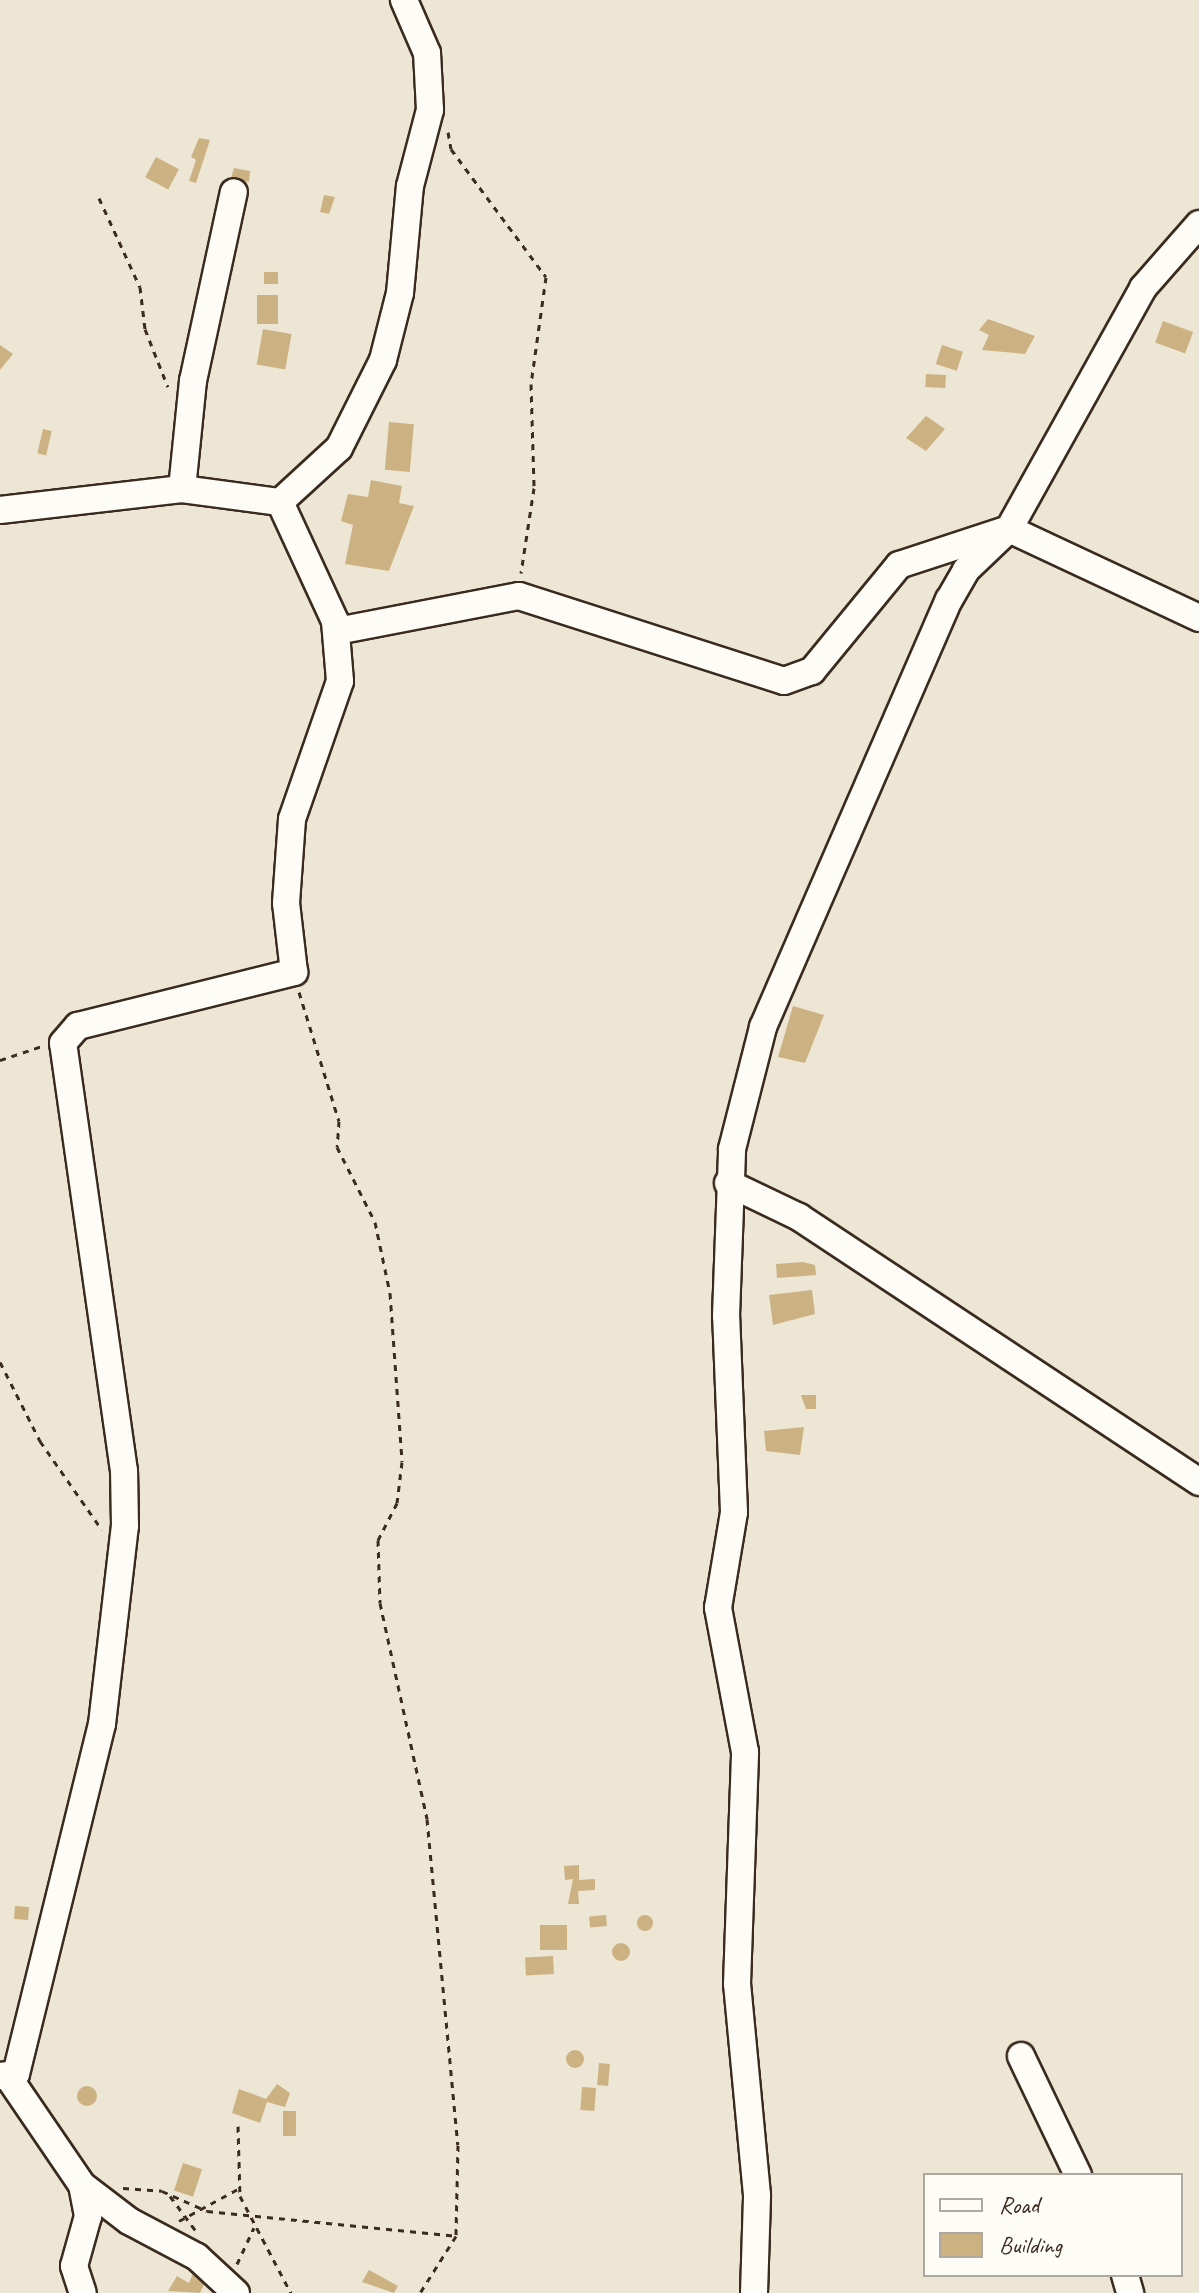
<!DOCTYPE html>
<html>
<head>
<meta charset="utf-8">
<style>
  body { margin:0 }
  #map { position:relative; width:1199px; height:2293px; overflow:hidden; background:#eee6d4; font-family:Caveat,sans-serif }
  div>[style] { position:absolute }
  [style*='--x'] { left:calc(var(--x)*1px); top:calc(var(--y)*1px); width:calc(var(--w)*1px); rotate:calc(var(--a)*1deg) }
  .building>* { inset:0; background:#ccb283; transform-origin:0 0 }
  .round { border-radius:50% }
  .path>* { height:3px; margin-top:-1.5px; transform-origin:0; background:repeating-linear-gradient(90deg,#3b2a1e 0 6px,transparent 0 12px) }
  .roads { filter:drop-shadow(2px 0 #3b2a1e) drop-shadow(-2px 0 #3b2a1e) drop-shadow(0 2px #3b2a1e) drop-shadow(0 -2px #3b2a1e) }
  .minor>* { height:26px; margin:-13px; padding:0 13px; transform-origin:13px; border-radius:13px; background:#fdfcf7 }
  span { translate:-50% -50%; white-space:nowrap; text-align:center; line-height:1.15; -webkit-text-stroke:7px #fdfcf7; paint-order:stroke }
  .legend { position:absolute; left:923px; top:2173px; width:260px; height:104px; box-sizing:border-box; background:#fdfcf7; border:2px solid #afa8a0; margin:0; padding:10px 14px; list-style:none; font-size:24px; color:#3b2a1e }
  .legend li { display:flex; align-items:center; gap:16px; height:40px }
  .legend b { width:40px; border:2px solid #afa8a0 }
</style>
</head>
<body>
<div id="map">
  <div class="building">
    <div style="clip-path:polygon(199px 138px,210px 140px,196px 183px,189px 181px,196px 160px,191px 157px)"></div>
    <div style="left:156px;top:157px;width:26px;height:23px;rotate:28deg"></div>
    <div style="clip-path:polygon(234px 168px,250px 171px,249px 182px,231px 178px)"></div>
    <div style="clip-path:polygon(324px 195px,335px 197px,329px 214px,320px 212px)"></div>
    <div style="left:264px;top:272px;width:14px;height:12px"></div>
    <div style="left:257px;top:295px;width:21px;height:29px"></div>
    <div style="clip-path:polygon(988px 319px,1035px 336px,1025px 354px,982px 350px,989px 335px,979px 330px)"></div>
    <div style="left:1163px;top:321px;width:32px;height:23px;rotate:20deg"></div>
    <div style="left:263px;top:329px;width:29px;height:36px;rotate:10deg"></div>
    <div style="clip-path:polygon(0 345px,13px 354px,0 370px)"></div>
    <div style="left:942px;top:345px;width:22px;height:20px;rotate:18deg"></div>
    <div style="left:926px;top:374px;width:20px;height:13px;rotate:3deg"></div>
    <div style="clip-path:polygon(926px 416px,945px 429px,926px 451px,906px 438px)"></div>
    <div style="left:389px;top:422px;width:25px;height:48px;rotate:5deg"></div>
    <div style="left:43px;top:429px;width:9px;height:25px;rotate:13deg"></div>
    <div style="clip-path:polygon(371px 480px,402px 486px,399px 503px,414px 506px,389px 571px,345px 564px,353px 525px,341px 521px,348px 494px,368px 497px)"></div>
    <div style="clip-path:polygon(793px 1006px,824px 1015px,805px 1063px,778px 1057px)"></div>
    <div style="clip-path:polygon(803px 1262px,815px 1265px,816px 1275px,777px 1278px,776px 1264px)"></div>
    <div style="clip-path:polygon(812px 1290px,815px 1314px,773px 1325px,769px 1295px)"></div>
    <div style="clip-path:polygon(801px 1395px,816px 1395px,816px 1409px,806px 1409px)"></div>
    <div style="clip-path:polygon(804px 1427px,800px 1455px,766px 1451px,764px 1431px)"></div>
    <div style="clip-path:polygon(579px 1865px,579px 1880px,595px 1879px,595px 1890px,578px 1891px,579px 1904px,568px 1904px,573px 1879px,565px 1880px,564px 1866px)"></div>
    <div style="left:15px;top:1906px;width:14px;height:13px;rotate:4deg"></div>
    <div class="round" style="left:637px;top:1915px;width:16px;height:16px"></div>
    <div style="left:606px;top:1915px;width:11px;height:17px;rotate:85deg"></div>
    <div style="left:540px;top:1925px;width:27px;height:25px"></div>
    <div class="round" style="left:612px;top:1943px;width:18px;height:18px"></div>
    <div style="left:553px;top:1956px;width:18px;height:28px;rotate:87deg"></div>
    <div class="round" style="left:566px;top:2050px;width:18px;height:18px"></div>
    <div style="left:599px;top:2063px;width:11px;height:22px;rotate:5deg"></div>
    <div style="clip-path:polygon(277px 2084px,290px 2093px,285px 2107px,267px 2102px,260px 2123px,232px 2113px,239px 2089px,266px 2099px)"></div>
    <div class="round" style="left:77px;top:2086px;width:20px;height:20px"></div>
    <div style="left:582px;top:2087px;width:14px;height:23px;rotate:4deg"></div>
    <div style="left:283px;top:2111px;width:13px;height:25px"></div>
    <div style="left:183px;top:2163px;width:20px;height:29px;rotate:18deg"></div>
    <div style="clip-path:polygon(369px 2270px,398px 2286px,394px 2293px,362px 2282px)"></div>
    <div style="clip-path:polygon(193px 2273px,207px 2278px,200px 2293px,168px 2291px,177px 2276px,189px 2283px)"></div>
  </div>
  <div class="path">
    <div style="--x:448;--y:132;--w:17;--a:80"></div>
    <div style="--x:451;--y:149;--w:159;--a:53.4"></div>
    <div style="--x:546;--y:277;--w:108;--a:98"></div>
    <div style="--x:531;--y:384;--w:104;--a:88.3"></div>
    <div style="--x:534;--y:488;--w:86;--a:98.7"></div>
    <div style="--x:99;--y:198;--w:98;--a:65.3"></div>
    <div style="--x:140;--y:287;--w:42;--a:83.2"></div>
    <div style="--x:145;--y:329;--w:62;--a:68.4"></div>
    <div style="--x:299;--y:992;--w:135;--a:72.8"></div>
    <div style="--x:339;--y:1121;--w:26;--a:94"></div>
    <div style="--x:337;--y:1147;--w:84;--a:63.1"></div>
    <div style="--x:375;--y:1222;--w:73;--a:78.1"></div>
    <div style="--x:390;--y:1293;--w:169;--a:85.9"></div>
    <div style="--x:402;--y:1462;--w:41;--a:97"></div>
    <div style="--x:397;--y:1503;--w:42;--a:117.2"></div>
    <div style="--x:378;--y:1540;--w:63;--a:88.2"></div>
    <div style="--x:380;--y:1603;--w:221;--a:77.7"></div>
    <div style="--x:427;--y:1819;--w:327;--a:84.6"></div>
    <div style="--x:458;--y:2145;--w:91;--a:91.3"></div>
    <div style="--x:456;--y:2236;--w:67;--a:122.3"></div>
    <div style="--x:0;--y:1060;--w:44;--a:-18.4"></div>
    <div style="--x:0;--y:1362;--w:89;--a:63.1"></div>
    <div style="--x:40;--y:1441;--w:108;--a:55.1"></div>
    <div style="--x:238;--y:2126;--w:70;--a:88.4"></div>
    <div style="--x:240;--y:2196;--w:110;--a:62.3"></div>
    <div style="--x:123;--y:2188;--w:39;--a:4"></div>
    <div style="--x:162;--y:2191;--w:49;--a:24"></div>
    <div style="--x:207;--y:2211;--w:250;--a:5.7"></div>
    <div style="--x:170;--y:2196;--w:44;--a:53.4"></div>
    <div style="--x:179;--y:2221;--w:67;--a:-28.5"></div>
    <div style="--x:237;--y:2264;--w:40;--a:-65"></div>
  </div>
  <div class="roads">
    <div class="minor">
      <div style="--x:182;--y:489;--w:109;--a:-84.2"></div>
      <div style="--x:193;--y:381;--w:193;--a:-77.8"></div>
      <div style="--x:0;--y:510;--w:183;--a:-6.6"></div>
      <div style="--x:182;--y:489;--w:99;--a:7.6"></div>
      <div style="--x:280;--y:502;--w:80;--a:-42.5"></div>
      <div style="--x:339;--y:448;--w:98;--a:-63.4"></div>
      <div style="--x:383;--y:360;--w:69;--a:-75.8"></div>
      <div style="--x:400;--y:293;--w:107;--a:-84.7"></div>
      <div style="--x:410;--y:186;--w:79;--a:-75.3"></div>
      <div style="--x:430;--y:110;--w:57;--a:-93"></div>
      <div style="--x:427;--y:53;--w:58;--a:-113.5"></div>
      <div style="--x:337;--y:631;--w:185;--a:-10.9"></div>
      <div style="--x:519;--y:596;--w:278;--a:17.8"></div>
      <div style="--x:784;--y:681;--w:30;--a:-20"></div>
      <div style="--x:812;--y:671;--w:137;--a:-50.6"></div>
      <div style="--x:899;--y:565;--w:116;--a:-18.1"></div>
      <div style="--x:1009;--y:529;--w:210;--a:25.1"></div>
      <div style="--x:728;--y:1183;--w:79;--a:25.6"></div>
      <div style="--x:799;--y:1217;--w:480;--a:33.5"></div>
      <div style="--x:1021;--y:2056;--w:132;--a:64.4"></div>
      <div style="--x:0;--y:2076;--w:16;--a:-7"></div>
      <div style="--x:16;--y:2074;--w:360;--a:-76.2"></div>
      <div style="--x:102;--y:1724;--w:199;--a:-83.4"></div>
      <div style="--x:125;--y:1526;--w:55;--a:-91"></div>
      <div style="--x:124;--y:1471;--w:432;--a:-98.1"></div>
      <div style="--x:63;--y:1043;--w:23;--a:-49"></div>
      <div style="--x:78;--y:1026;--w:223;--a:-14"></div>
      <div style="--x:294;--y:972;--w:69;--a:-96.6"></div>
      <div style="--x:286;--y:903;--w:84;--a:-85.9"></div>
      <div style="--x:292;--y:819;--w:146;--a:-70.8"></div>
      <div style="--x:340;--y:681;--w:60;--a:-94.8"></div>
      <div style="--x:335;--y:621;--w:131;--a:-114.8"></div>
      <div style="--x:9;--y:2078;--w:130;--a:55.7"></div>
      <div style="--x:82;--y:2185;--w:32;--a:79"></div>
      <div style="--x:88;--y:2216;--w:52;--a:105.6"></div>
      <div style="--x:74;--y:2266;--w:28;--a:72"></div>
      <div style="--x:82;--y:2185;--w:59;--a:37.5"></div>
      <div style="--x:129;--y:2221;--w:77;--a:27.9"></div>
      <div style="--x:197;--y:2257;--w:53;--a:42.7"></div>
      <div style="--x:1125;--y:2275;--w:19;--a:74"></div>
      <div style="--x:754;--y:2293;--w:98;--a:-88.2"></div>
      <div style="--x:757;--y:2195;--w:212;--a:-95.4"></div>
      <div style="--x:737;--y:1984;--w:232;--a:-88"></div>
      <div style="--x:745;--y:1752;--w:147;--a:-100.6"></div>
      <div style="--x:718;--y:1608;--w:97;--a:-80.5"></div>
      <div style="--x:734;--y:1512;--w:196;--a:-92.3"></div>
      <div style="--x:726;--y:1316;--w:167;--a:-87.9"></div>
      <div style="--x:732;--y:1149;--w:126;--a:-75.7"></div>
      <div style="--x:763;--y:1027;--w:466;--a:-66.5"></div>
      <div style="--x:949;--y:600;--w:34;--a:-60"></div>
      <div style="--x:966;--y:570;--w:59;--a:-43.6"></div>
      <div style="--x:1009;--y:529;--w:276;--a:-60.9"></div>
      <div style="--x:1143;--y:288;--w:85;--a:-48.8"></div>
    </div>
  </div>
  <ul class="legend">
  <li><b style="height:10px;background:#fdfcf7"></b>Road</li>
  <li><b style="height:22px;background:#ccb283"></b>Building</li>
  </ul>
</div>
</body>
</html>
